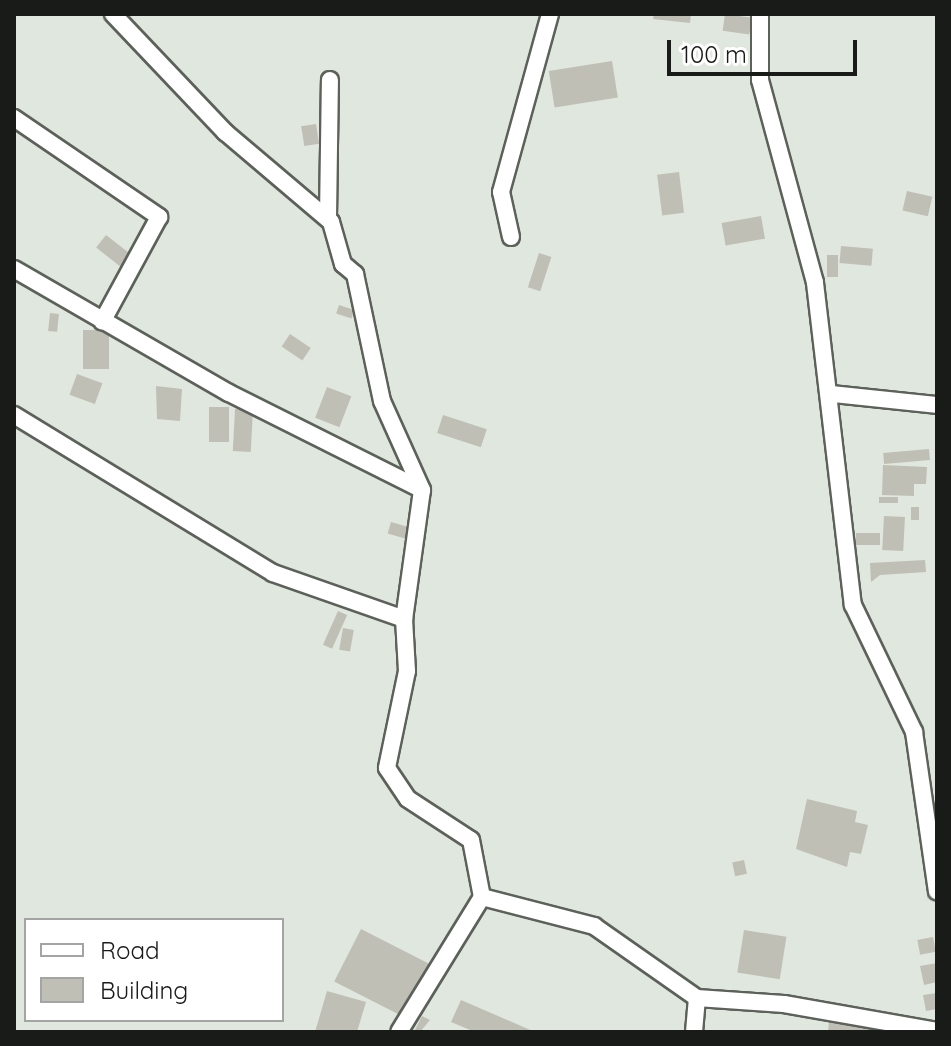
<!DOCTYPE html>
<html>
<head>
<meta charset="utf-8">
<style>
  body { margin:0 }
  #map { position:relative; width:951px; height:1046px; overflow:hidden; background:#e0e7de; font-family:Quicksand,sans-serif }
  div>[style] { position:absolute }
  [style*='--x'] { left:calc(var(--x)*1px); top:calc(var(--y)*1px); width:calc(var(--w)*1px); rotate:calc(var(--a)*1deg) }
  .building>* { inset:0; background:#bfbfb5; transform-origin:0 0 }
  .roads { filter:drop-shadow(2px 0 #5c615a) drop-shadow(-2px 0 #5c615a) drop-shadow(0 2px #5c615a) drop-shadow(0 -2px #5c615a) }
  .minor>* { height:16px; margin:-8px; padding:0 8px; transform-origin:8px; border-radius:8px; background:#fff }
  span { translate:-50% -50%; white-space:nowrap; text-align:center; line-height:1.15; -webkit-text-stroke:6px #fff; paint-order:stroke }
  .frame { position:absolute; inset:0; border:16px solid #191b18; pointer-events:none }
  .legend { position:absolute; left:24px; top:918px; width:260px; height:104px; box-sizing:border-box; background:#fff; border:2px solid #a3a4a3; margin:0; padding:10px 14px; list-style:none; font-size:24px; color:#191b18 }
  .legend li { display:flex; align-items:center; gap:16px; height:40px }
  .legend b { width:40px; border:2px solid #a3a4a3 }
  .scale { position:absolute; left:667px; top:40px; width:190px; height:36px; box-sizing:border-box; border:4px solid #191b18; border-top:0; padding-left:10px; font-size:24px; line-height:28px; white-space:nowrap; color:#191b18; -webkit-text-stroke:6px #fff; paint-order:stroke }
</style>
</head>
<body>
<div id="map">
  <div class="building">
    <div style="clip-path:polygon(654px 14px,691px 14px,690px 23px,653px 19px)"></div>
    <div style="left:725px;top:14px;width:27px;height:17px;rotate:8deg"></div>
    <div style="left:612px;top:61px;width:37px;height:64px;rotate:81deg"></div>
    <div style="left:316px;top:124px;width:20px;height:15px;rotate:81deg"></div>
    <div style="left:679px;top:172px;width:41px;height:22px;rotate:83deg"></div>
    <div style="left:907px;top:191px;width:26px;height:20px;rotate:13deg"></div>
    <div style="left:761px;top:216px;width:23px;height:40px;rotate:80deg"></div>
    <div style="left:106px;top:235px;width:31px;height:16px;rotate:38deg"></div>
    <div style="left:841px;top:246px;width:32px;height:17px;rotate:5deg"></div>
    <div style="left:539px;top:253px;width:13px;height:36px;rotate:18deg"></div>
    <div style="left:827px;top:255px;width:11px;height:22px"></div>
    <div style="left:339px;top:305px;width:16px;height:9px;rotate:18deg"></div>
    <div style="left:50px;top:313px;width:9px;height:18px;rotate:6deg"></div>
    <div style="left:83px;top:330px;width:26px;height:39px"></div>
    <div style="left:290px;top:334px;width:25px;height:15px;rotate:34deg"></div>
    <div style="left:77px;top:374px;width:27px;height:22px;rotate:20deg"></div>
    <div style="clip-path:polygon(156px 386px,182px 389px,180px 421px,157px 419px)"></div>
    <div style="left:327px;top:387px;width:26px;height:33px;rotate:21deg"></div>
    <div style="left:209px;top:407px;width:20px;height:35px"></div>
    <div style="left:235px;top:409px;width:18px;height:42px;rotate:3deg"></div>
    <div style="left:443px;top:415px;width:46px;height:19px;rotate:18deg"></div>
    <div style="left:929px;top:449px;width:11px;height:46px;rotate:85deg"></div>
    <div style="clip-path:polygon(883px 465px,927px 467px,926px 484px,914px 484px,914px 496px,882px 495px)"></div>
    <div style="left:879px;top:497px;width:19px;height:6px"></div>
    <div style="left:911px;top:507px;width:8px;height:13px"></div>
    <div style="left:884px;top:516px;width:21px;height:34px;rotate:3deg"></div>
    <div style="left:391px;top:522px;width:26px;height:12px;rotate:16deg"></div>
    <div style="left:880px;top:533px;width:12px;height:24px;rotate:90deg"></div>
    <div style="clip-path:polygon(925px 560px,926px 572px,880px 575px,871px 582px,870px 563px)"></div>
    <div style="left:338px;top:611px;width:10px;height:37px;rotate:24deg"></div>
    <div style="left:343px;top:628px;width:11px;height:22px;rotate:10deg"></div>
    <div style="clip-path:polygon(807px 799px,857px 811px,855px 822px,868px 825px,861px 854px,850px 852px,847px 867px,796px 849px)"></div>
    <div style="left:744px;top:860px;width:14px;height:12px;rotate:78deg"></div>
    <div style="left:361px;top:929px;width:77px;height:59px;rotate:27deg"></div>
    <div style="left:744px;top:930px;width:43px;height:43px;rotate:9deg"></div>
    <div style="left:933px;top:937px;width:15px;height:16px;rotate:79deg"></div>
    <div style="clip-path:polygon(937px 963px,937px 982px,924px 985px,920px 966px)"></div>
    <div style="clip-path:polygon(327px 991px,366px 1002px,357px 1032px,315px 1032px)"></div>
    <div style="clip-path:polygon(937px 993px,937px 1009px,926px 1011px,923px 995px)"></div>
    <div style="clip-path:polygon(461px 1000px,535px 1032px,475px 1032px,451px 1022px)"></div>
    <div style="clip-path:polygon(422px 1016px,430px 1020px,420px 1032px,415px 1030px)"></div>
    <div style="clip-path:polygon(829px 1021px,876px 1026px,875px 1032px,828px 1032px)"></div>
  </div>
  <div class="roads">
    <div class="minor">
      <div style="--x:113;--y:14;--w:163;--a:46.5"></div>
      <div style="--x:225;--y:132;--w:139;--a:40.3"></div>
      <div style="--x:331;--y:222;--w:44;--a:74.1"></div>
      <div style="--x:343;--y:264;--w:16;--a:40"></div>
      <div style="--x:355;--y:274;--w:130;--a:78"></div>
      <div style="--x:382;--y:401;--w:98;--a:65.8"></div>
      <div style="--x:422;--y:490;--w:130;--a:97.9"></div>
      <div style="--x:404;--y:619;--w:52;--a:86.7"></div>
      <div style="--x:407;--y:671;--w:99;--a:101.7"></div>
      <div style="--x:387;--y:768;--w:37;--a:56"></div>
      <div style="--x:408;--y:799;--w:75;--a:33.1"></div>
      <div style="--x:471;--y:840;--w:58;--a:79.1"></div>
      <div style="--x:482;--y:897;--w:158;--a:121.6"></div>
      <div style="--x:760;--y:14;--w:66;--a:90"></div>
      <div style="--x:760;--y:80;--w:210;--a:74.8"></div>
      <div style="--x:815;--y:283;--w:324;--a:83.3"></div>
      <div style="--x:853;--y:605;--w:141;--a:64.3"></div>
      <div style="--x:914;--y:732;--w:161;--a:81.8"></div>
      <div style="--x:14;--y:118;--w:176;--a:34.3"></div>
      <div style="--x:159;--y:217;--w:119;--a:118.5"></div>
      <div style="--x:328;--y:218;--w:138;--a:-89.2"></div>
      <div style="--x:511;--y:237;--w:46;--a:-102.5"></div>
      <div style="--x:501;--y:192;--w:185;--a:-74.6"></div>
      <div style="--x:14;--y:269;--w:248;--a:30"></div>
      <div style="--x:229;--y:393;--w:215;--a:26.6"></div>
      <div style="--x:832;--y:394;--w:106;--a:6"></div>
      <div style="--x:14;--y:415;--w:303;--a:31.4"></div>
      <div style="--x:273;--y:573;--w:139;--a:19.3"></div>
      <div style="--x:482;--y:897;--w:116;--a:14.5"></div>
      <div style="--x:594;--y:926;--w:126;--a:35"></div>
      <div style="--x:697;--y:998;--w:87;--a:3.9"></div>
      <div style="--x:784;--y:1004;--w:155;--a:10"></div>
      <div style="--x:694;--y:1032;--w:34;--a:-85"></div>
    </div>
  </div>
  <div class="frame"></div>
  <ul class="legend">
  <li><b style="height:10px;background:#fff"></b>Road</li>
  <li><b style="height:22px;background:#bfbfb5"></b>Building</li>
  </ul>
  <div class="scale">100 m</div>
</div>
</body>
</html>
